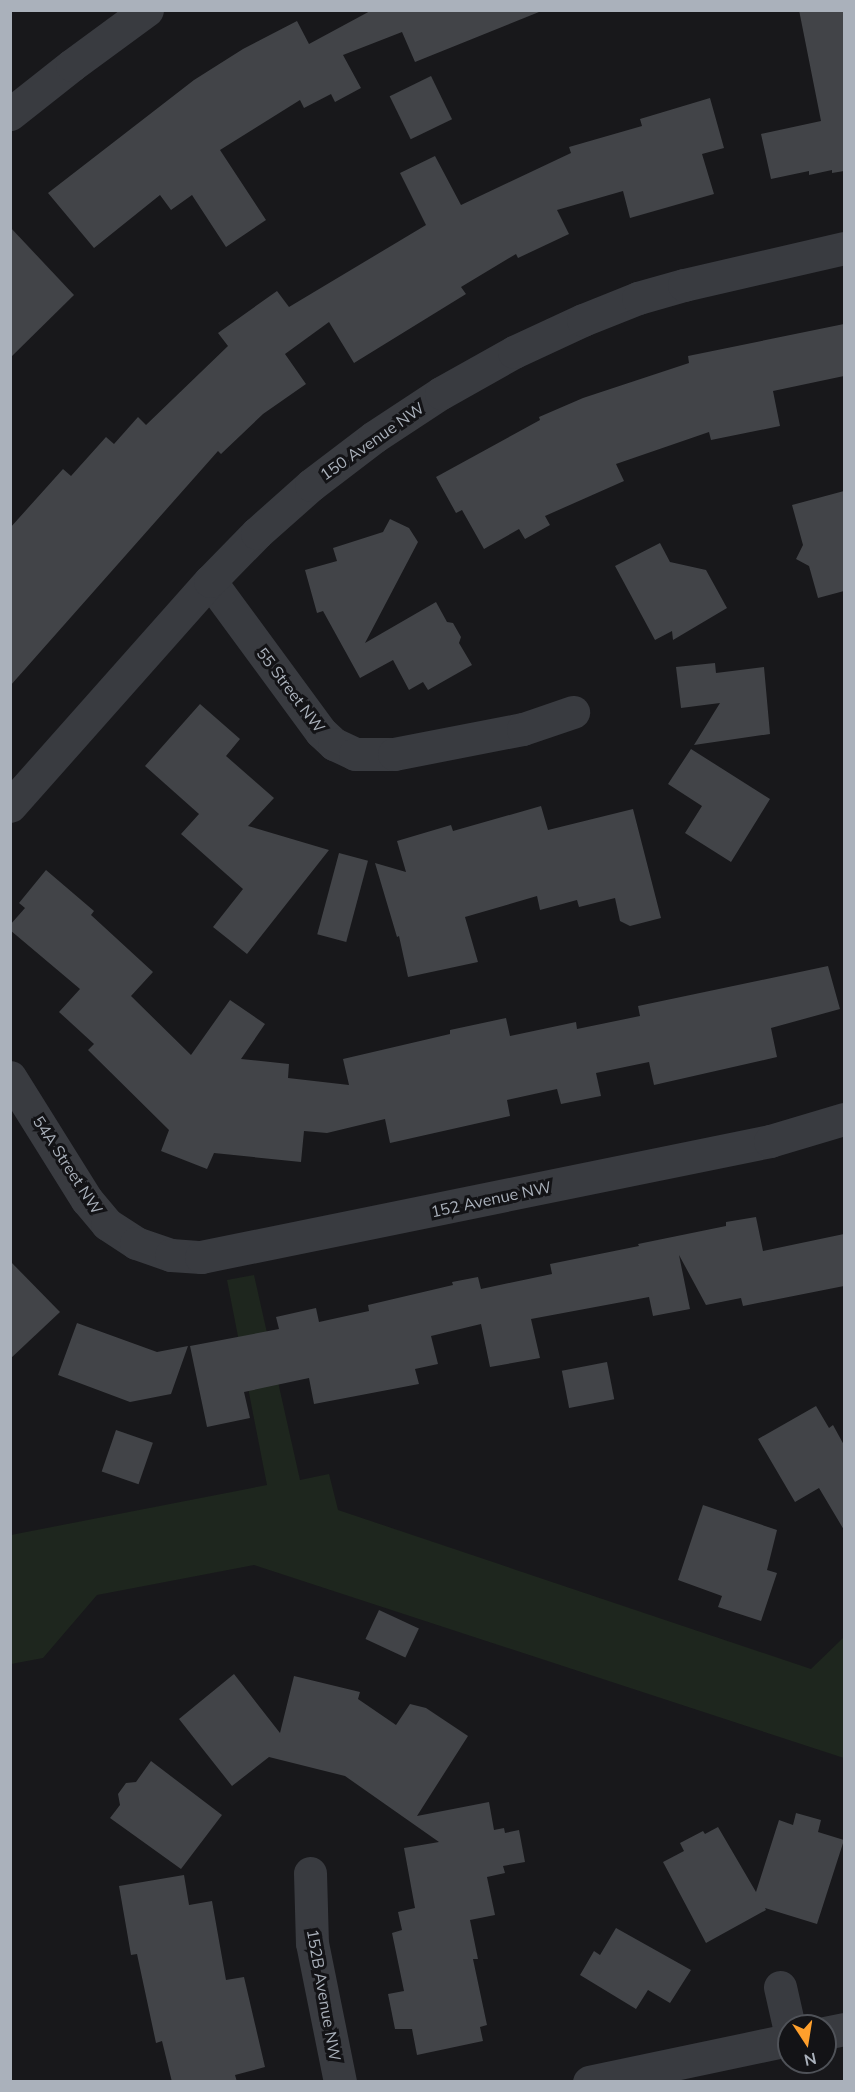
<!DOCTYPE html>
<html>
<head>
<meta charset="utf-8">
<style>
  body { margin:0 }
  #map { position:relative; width:855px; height:2092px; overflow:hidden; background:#18181b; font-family:Mulish,sans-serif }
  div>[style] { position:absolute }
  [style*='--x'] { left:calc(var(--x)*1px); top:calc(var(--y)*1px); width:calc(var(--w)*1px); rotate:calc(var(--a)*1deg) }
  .green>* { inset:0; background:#1e261e }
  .building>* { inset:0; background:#424448; transform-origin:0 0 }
  .minor>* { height:33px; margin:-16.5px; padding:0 16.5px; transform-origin:16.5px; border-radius:16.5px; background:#393b40 }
  .tertiary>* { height:33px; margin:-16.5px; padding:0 16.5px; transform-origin:16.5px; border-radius:16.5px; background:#393b40 }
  span { translate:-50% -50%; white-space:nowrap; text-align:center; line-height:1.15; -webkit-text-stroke:6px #131316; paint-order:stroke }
  .street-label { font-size:16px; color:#aab1bb }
  .frame { position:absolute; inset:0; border:12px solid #aab1bb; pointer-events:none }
  .north { position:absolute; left:777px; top:2014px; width:60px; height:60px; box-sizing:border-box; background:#131316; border:2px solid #4f5258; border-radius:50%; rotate:168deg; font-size:16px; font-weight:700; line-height:24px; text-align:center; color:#aab1bb }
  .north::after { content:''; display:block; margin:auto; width:21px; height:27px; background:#fe9f2c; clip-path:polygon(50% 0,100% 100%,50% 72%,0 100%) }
</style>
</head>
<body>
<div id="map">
  <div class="green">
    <div style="clip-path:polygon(254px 1275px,300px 1480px,329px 1474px,338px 1510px,811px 1669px,844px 1637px,844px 1758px,254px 1565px,97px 1595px,43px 1658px,11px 1664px,11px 1535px,267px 1485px,227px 1280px)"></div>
  </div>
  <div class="building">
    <div style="clip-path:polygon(372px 10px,539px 12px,415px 62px,402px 32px,343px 55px,361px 88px,335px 102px,331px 94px,304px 108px,300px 100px,220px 150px,266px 220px,226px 247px,192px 195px,171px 210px,160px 195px,94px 248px,48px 193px,194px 80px,243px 49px,297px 21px,309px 44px)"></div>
    <div style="clip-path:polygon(799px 10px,844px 10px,844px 171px,832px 173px,832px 170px,809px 175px,809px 171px,771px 179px,761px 134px,821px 121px)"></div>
    <div style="left:431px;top:76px;width:48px;height:46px;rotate:64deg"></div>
    <div style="clip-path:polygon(710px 98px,724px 148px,702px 154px,714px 194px,630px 218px,623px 191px,557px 210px,569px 234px,518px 258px,516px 254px,461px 287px,466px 294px,354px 363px,329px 322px,285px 354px,306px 384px,263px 414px,221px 454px,218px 451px,10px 686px,10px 528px,63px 469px,71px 476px,106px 437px,114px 444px,138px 417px,146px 425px,228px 346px,218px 333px,277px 291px,289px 307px,426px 225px,400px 173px,435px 156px,461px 205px,571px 153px,569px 147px,642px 126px,640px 119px)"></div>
    <div style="clip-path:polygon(10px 227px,74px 295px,10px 358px)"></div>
    <div style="clip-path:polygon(844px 324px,844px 376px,773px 391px,780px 426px,711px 440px,709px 432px,616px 464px,624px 481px,545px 516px,550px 525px,525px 539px,519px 529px,484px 549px,462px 510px,456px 513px,436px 477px,540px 420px,539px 417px,583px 398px,689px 363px,688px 356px)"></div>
    <div style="clip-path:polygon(844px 491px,844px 591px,818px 598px,809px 566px,796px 559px,803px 545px,792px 505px)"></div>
    <div style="clip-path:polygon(390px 519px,409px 528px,418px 542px,365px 643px,436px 602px,447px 622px,453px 623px,461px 637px,459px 643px,472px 665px,428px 690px,423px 682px,409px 690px,393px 660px,360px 678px,323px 611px,317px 613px,305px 570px,337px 561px,333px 548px,383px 532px)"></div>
    <div style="clip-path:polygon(660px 543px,670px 562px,706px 570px,727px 608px,673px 640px,672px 631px,655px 640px,615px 566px)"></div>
    <div style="clip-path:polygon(715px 663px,716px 673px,764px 667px,770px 734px,694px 745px,720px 703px,681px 708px,676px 667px)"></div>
    <div style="clip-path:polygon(200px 704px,240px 739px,226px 756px,274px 798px,248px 826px,329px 850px,247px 954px,213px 927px,243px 889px,181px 834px,199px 814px,145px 766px)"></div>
    <div style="clip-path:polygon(691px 749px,770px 799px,731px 862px,685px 833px,702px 806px,668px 784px)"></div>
    <div style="clip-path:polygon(541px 806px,548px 830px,633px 809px,661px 918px,630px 926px,620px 921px,615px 898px,579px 907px,577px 900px,540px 910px,537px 896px,465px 917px,478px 962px,408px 977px,399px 936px,397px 937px,375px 863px,406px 872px,397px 841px,451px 825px,453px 831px)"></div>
    <div style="left:339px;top:853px;width:30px;height:84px;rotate:15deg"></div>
    <div style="clip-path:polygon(46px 870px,94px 911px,91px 915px,153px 972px,131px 996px,191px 1055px,230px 1000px,265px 1024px,241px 1059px,289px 1064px,288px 1078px,349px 1085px,343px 1059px,450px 1034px,450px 1030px,506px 1018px,510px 1036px,576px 1022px,577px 1029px,640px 1016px,638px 1006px,828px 966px,840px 1009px,771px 1028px,777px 1057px,654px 1085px,649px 1062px,596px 1073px,601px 1096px,561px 1104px,557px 1089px,507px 1100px,510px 1116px,390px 1143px,385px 1119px,327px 1133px,304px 1131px,301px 1162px,214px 1153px,207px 1169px,161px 1151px,169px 1130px,88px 1050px,94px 1044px,59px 1012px,80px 989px,10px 930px,10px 925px,25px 908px,19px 903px)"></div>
    <div style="clip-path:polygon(756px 1217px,763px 1251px,844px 1234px,844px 1286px,743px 1306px,741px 1298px,706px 1305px,679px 1255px,690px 1309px,653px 1316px,649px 1297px,531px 1319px,540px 1358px,490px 1367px,481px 1324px,431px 1336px,438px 1364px,415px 1369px,419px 1384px,314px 1404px,309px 1378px,244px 1392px,250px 1418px,207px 1427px,190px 1346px,279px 1329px,276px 1317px,316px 1308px,319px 1322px,369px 1311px,368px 1305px,453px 1285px,452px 1282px,478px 1277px,481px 1289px,552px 1274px,550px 1264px,639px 1246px,638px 1244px,726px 1226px,726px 1222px)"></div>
    <div style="clip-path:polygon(10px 1261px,60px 1312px,10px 1359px)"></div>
    <div style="clip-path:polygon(77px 1323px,157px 1352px,188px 1346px,171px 1394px,130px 1402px,58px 1375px)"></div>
    <div style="left:607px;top:1362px;width:38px;height:46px;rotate:79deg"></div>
    <div style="clip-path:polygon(816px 1406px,829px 1428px,833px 1425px,844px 1445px,844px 1530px,819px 1488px,795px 1502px,758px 1439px)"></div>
    <div style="left:116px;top:1430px;width:39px;height:44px;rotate:19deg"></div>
    <div style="clip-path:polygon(703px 1505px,777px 1530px,767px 1570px,777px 1573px,761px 1621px,718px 1607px,722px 1596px,678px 1580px)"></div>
    <div style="left:379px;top:1610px;width:44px;height:32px;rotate:25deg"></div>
    <div style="clip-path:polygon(234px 1674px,280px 1733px,294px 1676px,360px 1692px,358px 1699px,396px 1725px,410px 1704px,426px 1708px,468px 1736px,417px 1816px,489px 1802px,494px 1830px,504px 1828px,505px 1833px,519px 1830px,525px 1862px,503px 1866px,505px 1873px,487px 1877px,495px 1915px,470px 1920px,478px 1959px,473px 1959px,487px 2025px,480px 2027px,483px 2041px,417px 2055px,412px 2029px,395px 2029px,388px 1994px,404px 1991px,392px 1933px,402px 1930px,398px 1912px,415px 1908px,404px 1848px,439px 1842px,345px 1776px,269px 1757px,232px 1786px,179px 1719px)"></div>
    <div style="clip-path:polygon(151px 1761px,222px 1815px,181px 1869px,110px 1818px,120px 1805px,118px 1794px,126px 1783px,136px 1782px)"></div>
    <div style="clip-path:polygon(796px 1813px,821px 1820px,818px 1832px,844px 1840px,817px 1924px,765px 1908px,766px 1910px,706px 1943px,663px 1862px,684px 1851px,680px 1843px,703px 1831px,705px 1834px,718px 1827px,756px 1892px,779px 1820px,793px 1825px)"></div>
    <div style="clip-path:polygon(184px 1875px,189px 1905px,212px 1901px,226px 1980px,244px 1977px,265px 2067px,235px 2075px,237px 2082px,172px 2082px,162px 2041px,156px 2043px,137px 1954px,131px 1955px,119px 1886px)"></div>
    <div style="clip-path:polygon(616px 1928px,691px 1970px,670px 2003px,648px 1990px,636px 2009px,580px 1975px,594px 1951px,600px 1955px)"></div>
  </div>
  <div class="minor">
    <div style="--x:210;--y:581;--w:187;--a:53.7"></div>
    <div style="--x:321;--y:732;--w:18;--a:43"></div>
    <div style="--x:334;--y:744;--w:23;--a:25"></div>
    <div style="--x:355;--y:754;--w:39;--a:0"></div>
    <div style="--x:394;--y:754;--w:131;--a:-11"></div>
    <div style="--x:523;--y:729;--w:53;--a:-18.8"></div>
    <div style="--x:10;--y:806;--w:301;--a:-48.4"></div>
    <div style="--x:210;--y:581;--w:67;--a:-45.6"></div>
    <div style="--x:257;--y:533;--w:72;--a:-41.6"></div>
    <div style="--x:311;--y:485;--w:79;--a:-37.3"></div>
    <div style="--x:374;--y:437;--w:80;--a:-33.3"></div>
    <div style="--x:441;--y:393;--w:84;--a:-29.3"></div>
    <div style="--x:514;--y:352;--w:76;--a:-24.9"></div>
    <div style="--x:583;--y:320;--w:59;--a:-21.8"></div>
    <div style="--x:638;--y:298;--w:48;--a:-15.8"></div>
    <div style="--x:684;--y:285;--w:164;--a:-13"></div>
    <div style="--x:10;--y:1077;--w:145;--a:58"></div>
    <div style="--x:87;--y:1200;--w:31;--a:50"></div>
    <div style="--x:107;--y:1224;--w:35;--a:33"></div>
    <div style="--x:136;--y:1243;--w:37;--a:19"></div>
    <div style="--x:171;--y:1255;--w:30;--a:4"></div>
    <div style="--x:201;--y:1257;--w:581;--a:-11.52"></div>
    <div style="--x:770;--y:1141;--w:77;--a:-16.6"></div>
    <div style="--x:310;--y:1873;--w:70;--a:88.4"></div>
    <div style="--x:312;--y:1943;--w:142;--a:78.6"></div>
    <div style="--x:780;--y:1987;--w:41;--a:77.3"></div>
    <div style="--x:825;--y:2033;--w:19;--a:-12"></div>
    <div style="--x:589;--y:2082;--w:204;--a:-11.9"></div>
  </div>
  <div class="tertiary">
    <div style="--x:10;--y:114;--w:79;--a:-38.3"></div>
    <div style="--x:72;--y:65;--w:93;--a:-36.3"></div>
  </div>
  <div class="street-label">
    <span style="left:372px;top:441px;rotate:-35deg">150 Avenue NW</span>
    <span style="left:291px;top:690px;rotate:53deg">55 Street NW</span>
    <span style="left:68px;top:1165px;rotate:57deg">54A Street NW</span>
    <span style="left:491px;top:1199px;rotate:-12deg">152 Avenue NW</span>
    <span style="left:324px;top:1995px;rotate:80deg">152B Avenue NW</span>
  </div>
  <div class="frame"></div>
  <div class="north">N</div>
</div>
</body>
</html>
